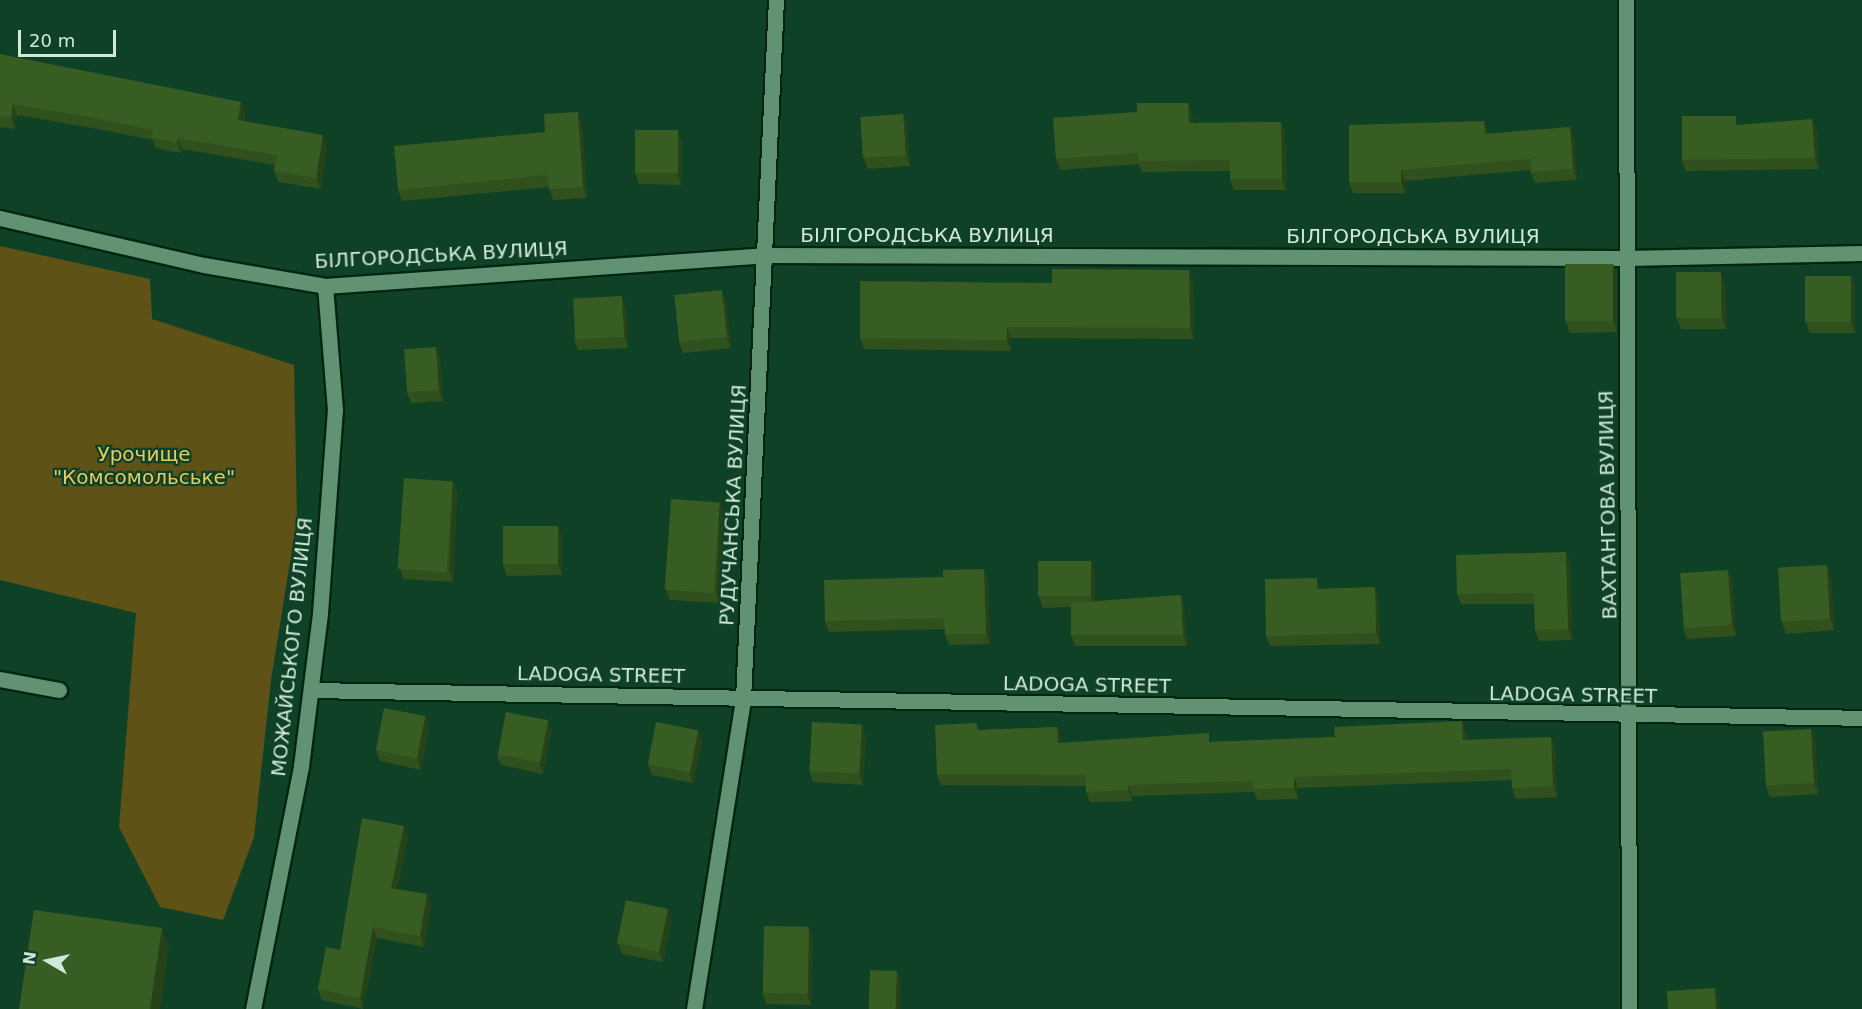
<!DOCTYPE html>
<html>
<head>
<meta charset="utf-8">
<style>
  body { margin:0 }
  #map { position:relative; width:1862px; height:1009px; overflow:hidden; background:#0f4127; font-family:"DejaVu Sans",sans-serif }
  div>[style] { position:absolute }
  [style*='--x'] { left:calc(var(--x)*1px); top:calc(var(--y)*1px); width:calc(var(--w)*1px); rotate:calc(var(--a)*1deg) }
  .green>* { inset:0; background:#5f5217 }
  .roads { filter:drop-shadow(2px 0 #002612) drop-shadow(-2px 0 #002612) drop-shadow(0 2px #002612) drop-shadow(0 -2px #002612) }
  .lane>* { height:15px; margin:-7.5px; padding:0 7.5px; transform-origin:7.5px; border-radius:7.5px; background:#619373 }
  .street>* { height:15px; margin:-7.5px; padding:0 7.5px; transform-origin:7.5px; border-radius:7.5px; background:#619373 }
  .wall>* { inset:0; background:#30501e }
  .shaded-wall>* { inset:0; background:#274118 }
  .building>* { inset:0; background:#385d23; transform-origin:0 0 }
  span { translate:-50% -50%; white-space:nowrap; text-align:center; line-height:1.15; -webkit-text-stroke:4.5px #0f4127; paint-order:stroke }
  .street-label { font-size:20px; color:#cfe8d7 }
  .park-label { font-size:20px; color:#e3ca64 }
  .north { position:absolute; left:18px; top:931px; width:60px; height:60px; -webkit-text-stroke:4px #0f4127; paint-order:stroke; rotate:279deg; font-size:16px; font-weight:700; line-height:24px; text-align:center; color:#cfe8d7 }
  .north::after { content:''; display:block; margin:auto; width:21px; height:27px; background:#cfe8d7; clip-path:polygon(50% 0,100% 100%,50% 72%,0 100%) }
  .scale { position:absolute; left:18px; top:30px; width:98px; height:27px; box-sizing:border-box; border:3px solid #cfe8d7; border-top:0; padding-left:8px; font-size:18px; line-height:21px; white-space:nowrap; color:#cfe8d7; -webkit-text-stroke:4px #0f4127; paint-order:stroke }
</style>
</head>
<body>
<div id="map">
  <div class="green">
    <div style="clip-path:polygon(0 246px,150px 279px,152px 319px,294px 365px,297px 519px,271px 680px,254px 837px,223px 920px,160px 907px,119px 827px,136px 613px,0 580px)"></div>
  </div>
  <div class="roads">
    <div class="lane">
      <div style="--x:0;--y:679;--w:60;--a:10.6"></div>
    </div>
    <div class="street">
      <div style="--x:1626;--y:0;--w:1009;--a:89.83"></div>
      <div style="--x:0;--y:218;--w:209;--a:13"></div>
      <div style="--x:204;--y:265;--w:123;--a:9.8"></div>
      <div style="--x:325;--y:286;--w:444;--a:-4"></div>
      <div style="--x:768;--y:255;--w:858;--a:0.2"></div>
      <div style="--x:1626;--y:258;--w:236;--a:-1.2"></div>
      <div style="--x:311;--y:690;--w:1551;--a:1.03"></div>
      <div style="--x:253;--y:1009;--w:248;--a:-78.8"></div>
      <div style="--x:301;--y:766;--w:154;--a:-82.9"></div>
      <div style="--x:320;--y:613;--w:204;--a:-85.8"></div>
      <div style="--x:335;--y:410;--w:124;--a:-94.6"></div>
      <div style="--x:694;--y:1009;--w:314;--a:-81"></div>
      <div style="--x:743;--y:699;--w:700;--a:-87.3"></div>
    </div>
  </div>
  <div class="wall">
    <div style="clip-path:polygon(0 54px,245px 113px,244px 121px,327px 146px,320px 189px,278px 182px,274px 171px,275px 165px,182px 149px,181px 153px,156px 148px,153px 140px,93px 128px,17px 115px,15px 129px,0 127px)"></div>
    <div style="clip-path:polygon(1188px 103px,1192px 114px,1193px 123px,1281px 122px,1285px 133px,1286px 190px,1234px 190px,1230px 179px,1230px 171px,1142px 172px,1139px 164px,1060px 170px,1056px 159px,1137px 112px)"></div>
    <div style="clip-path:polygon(903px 114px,907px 125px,910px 166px,868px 169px,864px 159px)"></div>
    <div style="clip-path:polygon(1484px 121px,1488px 134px,1570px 127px,1574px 138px,1577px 180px,1535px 183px,1530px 170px,1405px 181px,1405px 193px,1353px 193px,1349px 182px)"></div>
    <div style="clip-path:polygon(582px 123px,587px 198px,553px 200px,549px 187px,402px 201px,398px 190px,545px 132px)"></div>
    <div style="clip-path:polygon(1739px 125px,1816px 129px,1819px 169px,1686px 171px,1682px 160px)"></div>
    <div style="clip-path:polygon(682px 141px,681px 185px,639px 184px,635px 173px)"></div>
    <div style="clip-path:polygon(1613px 264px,1617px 275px,1617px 332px,1570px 333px,1566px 322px)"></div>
    <div style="clip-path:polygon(1189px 270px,1193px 281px,1194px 339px,1011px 338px,1011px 351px,864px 349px,860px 338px,1052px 283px)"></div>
    <div style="clip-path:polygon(1725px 283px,1726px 329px,1681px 329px,1677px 318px)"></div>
    <div style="clip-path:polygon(1855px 287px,1855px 333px,1810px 333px,1806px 322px)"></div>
    <div style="clip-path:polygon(726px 301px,731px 348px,683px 353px,679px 342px)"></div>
    <div style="clip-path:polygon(626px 307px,628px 348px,578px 350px,574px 339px)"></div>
    <div style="clip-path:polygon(440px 358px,443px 401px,411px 403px,407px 392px)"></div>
    <div style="clip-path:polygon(457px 492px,453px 582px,404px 579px,400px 569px)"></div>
    <div style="clip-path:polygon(724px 513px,720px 603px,670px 600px,666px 590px)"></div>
    <div style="clip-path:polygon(558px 526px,562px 537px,562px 575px,507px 576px,503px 565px)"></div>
    <div style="clip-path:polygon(1570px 563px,1572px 640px,1539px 641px,1535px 630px,1534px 604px,1461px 604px,1457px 594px)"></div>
    <div style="clip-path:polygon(1728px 570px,1732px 581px,1736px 636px,1687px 639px,1683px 628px)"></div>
    <div style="clip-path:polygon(1095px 572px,1095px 601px,1181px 595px,1184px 606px,1187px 646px,1075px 646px,1071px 635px,1071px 607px,1043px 608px,1039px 597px)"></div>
    <div style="clip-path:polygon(1831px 576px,1834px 630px,1786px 634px,1782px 623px)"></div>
    <div style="clip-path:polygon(988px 580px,990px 644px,949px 645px,945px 634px,945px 629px,829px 632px,825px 621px)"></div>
    <div style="clip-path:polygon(1375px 587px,1378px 598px,1380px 644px,1270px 646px,1266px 636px,1321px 589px)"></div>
    <div style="clip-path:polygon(425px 716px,429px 727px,421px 770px,380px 761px,376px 750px)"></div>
    <div style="clip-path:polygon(976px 723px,979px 730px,1057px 727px,1061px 738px,1061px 743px,1212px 742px,1466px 732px,1467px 740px,1551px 737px,1555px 748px,1557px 797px,1516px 799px,1512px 788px,1512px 780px,1298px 788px,1298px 799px,1257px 800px,1254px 792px,1132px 796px,1132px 801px,1090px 802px,1086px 792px,1086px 786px,941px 785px,937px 774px)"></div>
    <div style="clip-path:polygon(862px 725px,866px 736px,863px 785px,813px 782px,809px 771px)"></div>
    <div style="clip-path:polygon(698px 730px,702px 741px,693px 783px,652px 775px,648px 764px)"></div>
    <div style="clip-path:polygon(551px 731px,543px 774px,501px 765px,497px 754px)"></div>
    <div style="clip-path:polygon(1815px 739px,1818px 794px,1770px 797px,1766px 786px)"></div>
    <div style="clip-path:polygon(408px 837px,397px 889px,431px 905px,424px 947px,377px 938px,363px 1009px,322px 1000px,318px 989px,340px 950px)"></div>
    <div style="clip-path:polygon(672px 920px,663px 962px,622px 954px,618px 943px)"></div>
    <div style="clip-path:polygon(813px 938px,811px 1005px,766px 1004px,762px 993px)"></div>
  </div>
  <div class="shaded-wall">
    <div style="clip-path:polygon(241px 102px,245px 113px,242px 131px,238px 120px)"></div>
    <div style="clip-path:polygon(1188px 103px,1192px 114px,1193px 134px,1189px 123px)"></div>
    <div style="clip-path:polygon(13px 104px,17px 115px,15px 129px,11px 118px)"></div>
    <div style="clip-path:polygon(578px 112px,582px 123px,587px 198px,583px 187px)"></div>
    <div style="clip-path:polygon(903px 114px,907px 125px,910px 166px,906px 155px)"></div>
    <div style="clip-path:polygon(1812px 119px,1816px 129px,1819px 169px,1815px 158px)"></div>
    <div style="clip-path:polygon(1484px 121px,1488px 132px,1489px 145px,1485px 134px)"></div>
    <div style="clip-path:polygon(1281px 122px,1285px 133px,1286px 190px,1282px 179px)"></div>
    <div style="clip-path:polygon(1570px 127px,1574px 138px,1577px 180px,1573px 169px)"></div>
    <div style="clip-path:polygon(678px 130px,682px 141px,681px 185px,677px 174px)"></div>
    <div style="clip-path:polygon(323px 135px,327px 146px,320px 189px,316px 178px)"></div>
    <div style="clip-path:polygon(178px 138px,182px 149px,181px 153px,177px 143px)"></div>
    <div style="clip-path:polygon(1401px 170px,1405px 181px,1405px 193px,1401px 182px)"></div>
    <div style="clip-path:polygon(1613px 264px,1617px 275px,1617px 332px,1613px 321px)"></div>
    <div style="clip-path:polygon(1189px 270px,1193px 281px,1194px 339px,1190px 328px)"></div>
    <div style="clip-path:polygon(1721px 272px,1725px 283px,1726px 329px,1722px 318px)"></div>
    <div style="clip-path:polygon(1851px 276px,1855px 287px,1855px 333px,1851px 322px)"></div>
    <div style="clip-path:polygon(722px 290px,726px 301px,731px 348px,727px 337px)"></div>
    <div style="clip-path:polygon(622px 296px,626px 307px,628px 348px,624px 337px)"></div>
    <div style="clip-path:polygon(1007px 327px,1011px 338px,1011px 351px,1007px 340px)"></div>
    <div style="clip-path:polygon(436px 347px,440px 358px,443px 401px,439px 390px)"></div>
    <div style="clip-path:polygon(453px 481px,457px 492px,453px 582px,449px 571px)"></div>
    <div style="clip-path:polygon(720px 502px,724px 513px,720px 603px,716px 592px)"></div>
    <div style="clip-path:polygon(558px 526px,562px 537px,562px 575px,558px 564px)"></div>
    <div style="clip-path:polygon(1566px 552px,1570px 563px,1572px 640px,1568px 629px)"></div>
    <div style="clip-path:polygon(1091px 561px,1095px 572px,1095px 607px,1091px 596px)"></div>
    <div style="clip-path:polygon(1827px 565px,1831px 576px,1834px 630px,1830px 619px)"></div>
    <div style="clip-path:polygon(984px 569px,988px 580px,990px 644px,986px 634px)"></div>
    <div style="clip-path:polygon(1728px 570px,1732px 581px,1736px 636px,1732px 625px)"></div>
    <div style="clip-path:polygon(1317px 578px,1321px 589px,1317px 589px)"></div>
    <div style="clip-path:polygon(1375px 587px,1378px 598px,1380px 644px,1376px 633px)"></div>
    <div style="clip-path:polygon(1181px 595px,1184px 606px,1187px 646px,1183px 635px)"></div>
    <div style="clip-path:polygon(425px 716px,429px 727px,421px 770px,417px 759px)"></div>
    <div style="clip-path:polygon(548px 720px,551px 731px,543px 774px,539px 763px)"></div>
    <div style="clip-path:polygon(1462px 721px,1466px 732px,1467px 751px,1463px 740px)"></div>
    <div style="clip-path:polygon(862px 725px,866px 736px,863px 785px,859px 774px)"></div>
    <div style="clip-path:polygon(1057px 727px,1061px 738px,1062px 754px,1058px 743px)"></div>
    <div style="clip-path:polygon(1811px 729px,1815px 739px,1818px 794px,1814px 783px)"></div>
    <div style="clip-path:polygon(698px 730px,702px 741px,693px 783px,689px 772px)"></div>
    <div style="clip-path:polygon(1551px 737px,1555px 748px,1557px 797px,1553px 786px)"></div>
    <div style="clip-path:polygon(1294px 777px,1298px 788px,1298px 799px,1294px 788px)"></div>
    <div style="clip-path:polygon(1128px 785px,1132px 796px,1132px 801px,1128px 790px)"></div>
    <div style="clip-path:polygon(404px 826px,408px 837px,395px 899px,391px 888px)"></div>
    <div style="clip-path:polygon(427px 894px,431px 905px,424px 947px,420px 936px)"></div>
    <div style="clip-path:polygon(668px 909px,672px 920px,663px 962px,659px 951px)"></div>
    <div style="clip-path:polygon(373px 927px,377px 938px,363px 1009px,360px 998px)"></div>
    <div style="clip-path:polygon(809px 927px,813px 938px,811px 1005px,807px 995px)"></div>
    <div style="clip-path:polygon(162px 928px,169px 948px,160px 1009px,150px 1009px)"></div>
    <div style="clip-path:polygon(897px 971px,901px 982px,900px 1009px,896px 1009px)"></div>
    <div style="clip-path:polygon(1715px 988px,1719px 999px,1720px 1009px,1716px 1009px)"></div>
  </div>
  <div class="building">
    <div style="clip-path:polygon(0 54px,241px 102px,238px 120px,323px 135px,316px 178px,274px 171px,277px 155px,178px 138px,177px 143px,152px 138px,153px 130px,89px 117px,13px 104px,11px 118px,0 116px)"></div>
    <div style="clip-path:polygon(1137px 103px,1188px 103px,1189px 123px,1281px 122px,1282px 179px,1230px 179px,1230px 160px,1138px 161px,1138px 153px,1056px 159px,1053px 118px,1137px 112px)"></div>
    <div style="clip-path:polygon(578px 112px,583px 187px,549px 189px,548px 175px,398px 190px,394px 146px,545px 132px,544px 114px)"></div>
    <div style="left:903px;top:114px;width:41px;height:43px;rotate:86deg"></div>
    <div style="clip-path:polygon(1682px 116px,1736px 116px,1736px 125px,1812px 119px,1815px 158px,1682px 160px)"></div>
    <div style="clip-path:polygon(1484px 121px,1485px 134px,1570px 127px,1573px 169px,1531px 172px,1530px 159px,1401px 170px,1401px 182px,1349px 182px,1349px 125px)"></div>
    <div style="left:635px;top:130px;width:43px;height:43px"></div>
    <div style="left:1613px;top:264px;width:57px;height:48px;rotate:90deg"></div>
    <div style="clip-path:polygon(1052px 269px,1189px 270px,1190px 328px,1007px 327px,1007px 340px,860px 338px,860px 281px,1052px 283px)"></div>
    <div style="left:1676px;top:272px;width:45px;height:46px"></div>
    <div style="left:1805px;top:276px;width:46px;height:46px"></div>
    <div style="left:722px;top:290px;width:47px;height:48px;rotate:84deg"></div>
    <div style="left:622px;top:296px;width:41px;height:49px;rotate:87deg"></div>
    <div style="left:436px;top:347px;width:43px;height:32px;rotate:86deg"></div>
    <div style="left:404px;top:478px;width:49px;height:91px;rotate:4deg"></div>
    <div style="left:671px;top:499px;width:49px;height:91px;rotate:4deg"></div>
    <div style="left:558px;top:526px;width:38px;height:55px;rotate:90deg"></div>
    <div style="clip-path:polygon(1566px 552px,1568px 629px,1535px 630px,1534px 593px,1457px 594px,1456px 555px)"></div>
    <div style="left:1091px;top:561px;width:35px;height:53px;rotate:90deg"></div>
    <div style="left:1827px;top:565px;width:54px;height:49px;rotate:87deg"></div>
    <div style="clip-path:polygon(984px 569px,986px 634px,945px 634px,944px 618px,825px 621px,824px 580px,943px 577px,943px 570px)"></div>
    <div style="left:1728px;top:570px;width:55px;height:48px;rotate:86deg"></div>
    <div style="clip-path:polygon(1317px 578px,1317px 589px,1375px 587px,1376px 633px,1266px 636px,1265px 579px)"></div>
    <div style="clip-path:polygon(1181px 595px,1183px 635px,1071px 635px,1071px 603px)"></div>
    <div style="left:384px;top:708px;width:42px;height:43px;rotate:11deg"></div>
    <div style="left:506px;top:712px;width:43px;height:43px;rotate:11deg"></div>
    <div style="clip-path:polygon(1462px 721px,1463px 740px,1551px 737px,1553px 786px,1512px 788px,1511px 769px,1294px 777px,1294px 788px,1253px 789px,1252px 781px,1128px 785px,1128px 790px,1086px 792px,1086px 775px,937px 774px,935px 725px,976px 723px,977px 730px,1057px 727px,1058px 743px,1209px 733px,1209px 742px,1335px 737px,1334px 727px)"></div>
    <div style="left:656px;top:722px;width:43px;height:43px;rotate:11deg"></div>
    <div style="left:812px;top:722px;width:50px;height:49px;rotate:3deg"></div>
    <div style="left:1811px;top:729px;width:54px;height:48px;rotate:87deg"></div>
    <div style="clip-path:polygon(362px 818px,404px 826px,391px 888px,427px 894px,420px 936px,373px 927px,360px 998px,318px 989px,326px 947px,340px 950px)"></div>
    <div style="left:626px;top:900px;width:43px;height:44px;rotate:12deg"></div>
    <div style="clip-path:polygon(34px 910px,162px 928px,150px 1009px,19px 1009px)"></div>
    <div style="left:764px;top:926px;width:45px;height:67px;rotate:1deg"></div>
    <div style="left:870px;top:970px;width:27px;height:39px;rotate:2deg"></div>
    <div style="clip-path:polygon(1715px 988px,1716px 1009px,1668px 1009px,1667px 991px)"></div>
  </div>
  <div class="street-label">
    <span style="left:927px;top:235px">БІЛГОРОДСЬКА ВУЛИЦЯ</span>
    <span style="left:1413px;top:236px">БІЛГОРОДСЬКА ВУЛИЦЯ</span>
    <span style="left:441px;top:255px;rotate:-3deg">БІЛГОРОДСЬКА ВУЛИЦЯ</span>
    <span style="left:733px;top:505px;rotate:-87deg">РУДУЧАНСЬКА ВУЛИЦЯ</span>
    <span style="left:1608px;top:505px;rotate:-91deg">ВАХТАНГОВА ВУЛИЦЯ</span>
    <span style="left:292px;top:647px;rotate:-84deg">МОЖАЙСЬКОГО ВУЛИЦЯ</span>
    <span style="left:601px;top:675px;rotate:1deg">LADOGA STREET</span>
    <span style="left:1087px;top:685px;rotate:1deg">LADOGA STREET</span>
    <span style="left:1573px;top:695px;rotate:1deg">LADOGA STREET</span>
  </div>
  <div class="park-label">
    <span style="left:144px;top:466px">Урочище<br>"Комсомольське"</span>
  </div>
  <div class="north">N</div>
  <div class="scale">20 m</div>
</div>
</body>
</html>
